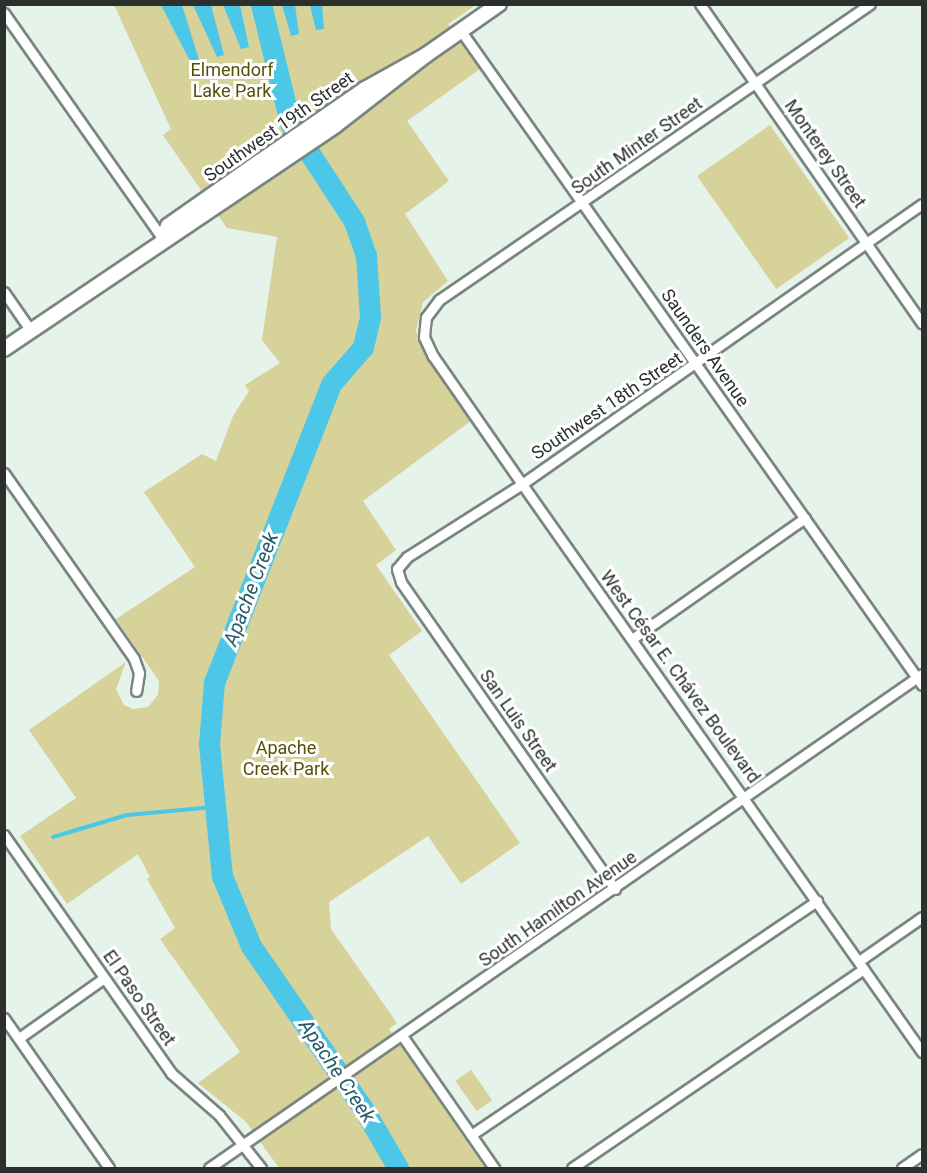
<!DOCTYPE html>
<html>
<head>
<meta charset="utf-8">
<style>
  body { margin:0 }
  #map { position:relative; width:927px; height:1173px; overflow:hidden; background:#e5f3eb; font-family:Roboto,sans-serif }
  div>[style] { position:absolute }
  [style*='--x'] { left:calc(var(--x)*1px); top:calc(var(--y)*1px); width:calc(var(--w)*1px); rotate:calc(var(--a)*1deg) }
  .green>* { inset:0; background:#d7d19a; transform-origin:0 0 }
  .water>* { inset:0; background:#4cc7e7 }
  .stream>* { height:4px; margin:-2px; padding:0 2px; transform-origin:2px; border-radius:2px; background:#4cc7e7 }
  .river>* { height:21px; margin:-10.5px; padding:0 10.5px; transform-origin:10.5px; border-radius:10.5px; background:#4cc7e7 }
  .roads { filter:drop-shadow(2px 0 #79867f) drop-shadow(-2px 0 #79867f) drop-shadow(0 2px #79867f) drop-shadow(0 -2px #79867f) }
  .street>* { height:9px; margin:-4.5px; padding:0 4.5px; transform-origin:4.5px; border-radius:4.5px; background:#fff }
  .secondary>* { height:14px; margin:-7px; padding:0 7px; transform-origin:7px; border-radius:7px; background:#fff }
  span { translate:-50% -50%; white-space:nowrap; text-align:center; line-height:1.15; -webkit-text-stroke:6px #fff; paint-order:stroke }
  .park-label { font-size:18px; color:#585003 }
  .street-label { font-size:18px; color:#2b302d }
  .water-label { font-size:20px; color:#275a68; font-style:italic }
  .frame { position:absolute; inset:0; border:6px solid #2b302d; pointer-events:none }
</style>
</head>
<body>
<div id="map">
  <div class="green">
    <div style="clip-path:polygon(114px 5px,476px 5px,448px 24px,480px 69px,407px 121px,449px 181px,405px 214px,448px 281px,423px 302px,416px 331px,422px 346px,472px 420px,363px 501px,396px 550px,376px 565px,422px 631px,389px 655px,520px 843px,461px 884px,428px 836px,329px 902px,331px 929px,397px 1023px,389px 1029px,485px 1168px,279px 1168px,246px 1122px,198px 1083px,240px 1052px,160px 939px,175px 928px,147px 879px,150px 877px,138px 854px,67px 904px,20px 836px,76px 798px,29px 730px,126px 662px,116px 689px,124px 705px,133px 709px,148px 707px,158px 695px,159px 681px,116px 619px,195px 567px,144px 492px,202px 454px,216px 461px,233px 416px,249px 391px,245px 385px,280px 363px,262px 340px,277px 237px,227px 228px,163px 135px,171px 129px)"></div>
    <div style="left:770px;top:125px;width:138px;height:89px;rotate:55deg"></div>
    <div style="left:471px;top:1070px;width:37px;height:19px;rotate:55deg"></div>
  </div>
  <div class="water">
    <div style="clip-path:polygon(161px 5px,182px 5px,200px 63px,193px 67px)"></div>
    <div style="clip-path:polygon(193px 5px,211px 5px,224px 55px,217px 57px)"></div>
    <div style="clip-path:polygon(223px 5px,240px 5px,249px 47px,241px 49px)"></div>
    <div style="clip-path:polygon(252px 5px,268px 5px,273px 39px,265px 41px)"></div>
    <div style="clip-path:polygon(282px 5px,295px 5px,299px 34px,291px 36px)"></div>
    <div style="clip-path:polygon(310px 5px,322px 5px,324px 29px,316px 30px)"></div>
  </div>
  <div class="stream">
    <div style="--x:53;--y:837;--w:77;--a:-16.6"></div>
    <div style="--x:127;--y:815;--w:88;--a:-5.2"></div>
  </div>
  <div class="river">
    <div style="--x:261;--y:4;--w:122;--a:76.3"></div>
    <div style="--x:290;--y:123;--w:117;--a:56.9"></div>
    <div style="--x:354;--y:221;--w:36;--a:71"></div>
    <div style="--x:366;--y:255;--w:62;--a:86.3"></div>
    <div style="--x:370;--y:317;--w:31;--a:103"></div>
    <div style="--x:363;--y:347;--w:49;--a:130.9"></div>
    <div style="--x:331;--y:384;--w:320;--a:111.4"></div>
    <div style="--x:214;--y:682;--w:62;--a:94.6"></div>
    <div style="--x:209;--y:744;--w:133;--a:84.4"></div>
    <div style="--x:222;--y:876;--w:76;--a:67.5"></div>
    <div style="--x:251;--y:946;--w:203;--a:55.4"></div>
    <div style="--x:366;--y:1113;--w:64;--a:59.8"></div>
  </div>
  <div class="roads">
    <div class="street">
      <div style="--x:700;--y:4;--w:389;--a:55.2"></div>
      <div style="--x:870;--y:4;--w:523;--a:145.52"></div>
      <div style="--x:439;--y:300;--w:21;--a:127"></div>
      <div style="--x:426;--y:317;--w:20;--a:96"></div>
      <div style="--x:424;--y:337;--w:21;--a:65"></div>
      <div style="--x:433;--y:356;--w:156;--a:55.2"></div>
      <div style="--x:522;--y:484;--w:695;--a:54.85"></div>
      <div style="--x:4;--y:13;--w:276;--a:54.9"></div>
      <div style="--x:461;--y:31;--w:800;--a:54.82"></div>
      <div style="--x:4;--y:292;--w:47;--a:55.3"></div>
      <div style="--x:4;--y:473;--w:227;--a:55"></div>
      <div style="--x:134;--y:659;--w:15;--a:70"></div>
      <div style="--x:139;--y:673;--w:18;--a:99"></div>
      <div style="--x:632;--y:639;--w:211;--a:-35"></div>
      <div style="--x:4;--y:835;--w:291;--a:54.9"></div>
      <div style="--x:171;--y:1073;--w:64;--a:41.2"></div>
      <div style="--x:219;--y:1115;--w:68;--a:51.6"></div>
      <div style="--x:615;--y:889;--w:374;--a:-124.9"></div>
      <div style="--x:401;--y:582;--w:14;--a:-107"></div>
      <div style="--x:397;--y:569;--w:16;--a:-50"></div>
      <div style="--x:407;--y:557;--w:136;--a:-32.4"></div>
      <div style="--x:522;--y:484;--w:488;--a:-35"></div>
      <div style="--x:859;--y:961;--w:77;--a:-34.9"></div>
      <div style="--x:4;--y:1018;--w:183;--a:55"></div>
      <div style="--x:403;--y:1037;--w:160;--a:55.2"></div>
      <div style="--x:19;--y:1038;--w:104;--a:-35.2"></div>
      <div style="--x:471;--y:1135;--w:418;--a:-34.1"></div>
      <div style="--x:209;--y:1168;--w:867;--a:-34.72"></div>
      <div style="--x:572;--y:1168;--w:353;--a:-34.3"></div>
      <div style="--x:902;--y:1168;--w:24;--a:-35"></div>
    </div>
    <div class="secondary">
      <div style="--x:426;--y:55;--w:89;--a:-34.9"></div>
      <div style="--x:4;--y:349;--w:400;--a:-34"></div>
      <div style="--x:336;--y:125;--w:114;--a:-37.9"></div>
      <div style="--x:426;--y:55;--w:70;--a:150.9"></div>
      <div style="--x:365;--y:89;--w:129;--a:145.4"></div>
      <div style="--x:259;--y:162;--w:111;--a:144.9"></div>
      <div style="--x:168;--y:226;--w:14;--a:111"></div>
    </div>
  </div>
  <div class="park-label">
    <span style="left:232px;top:81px">Elmendorf<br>Lake Park</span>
    <span style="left:286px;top:759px">Apache<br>Creek Park</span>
  </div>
  <div class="street-label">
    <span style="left:279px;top:127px;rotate:-35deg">Southwest 19th Street</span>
    <span style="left:637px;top:146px;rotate:-35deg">South Minter Street</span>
    <span style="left:825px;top:154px;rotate:55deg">Monterey Street</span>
    <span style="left:705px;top:348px;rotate:55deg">Saunders Avenue</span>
    <span style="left:607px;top:406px;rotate:-34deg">Southwest 18th Street</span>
    <span style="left:680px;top:677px;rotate:54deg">West César E. Chávez Boulevard</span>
    <span style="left:518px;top:721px;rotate:55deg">San Luis Street</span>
    <span style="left:558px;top:909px;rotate:-35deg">South Hamilton Avenue</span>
    <span style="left:139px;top:998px;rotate:55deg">El Paso Street</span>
  </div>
  <div class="water-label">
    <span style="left:251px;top:589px;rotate:-69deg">Apache Creek</span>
    <span style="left:337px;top:1071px;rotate:56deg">Apache Creek</span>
  </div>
  <div class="frame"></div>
</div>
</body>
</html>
